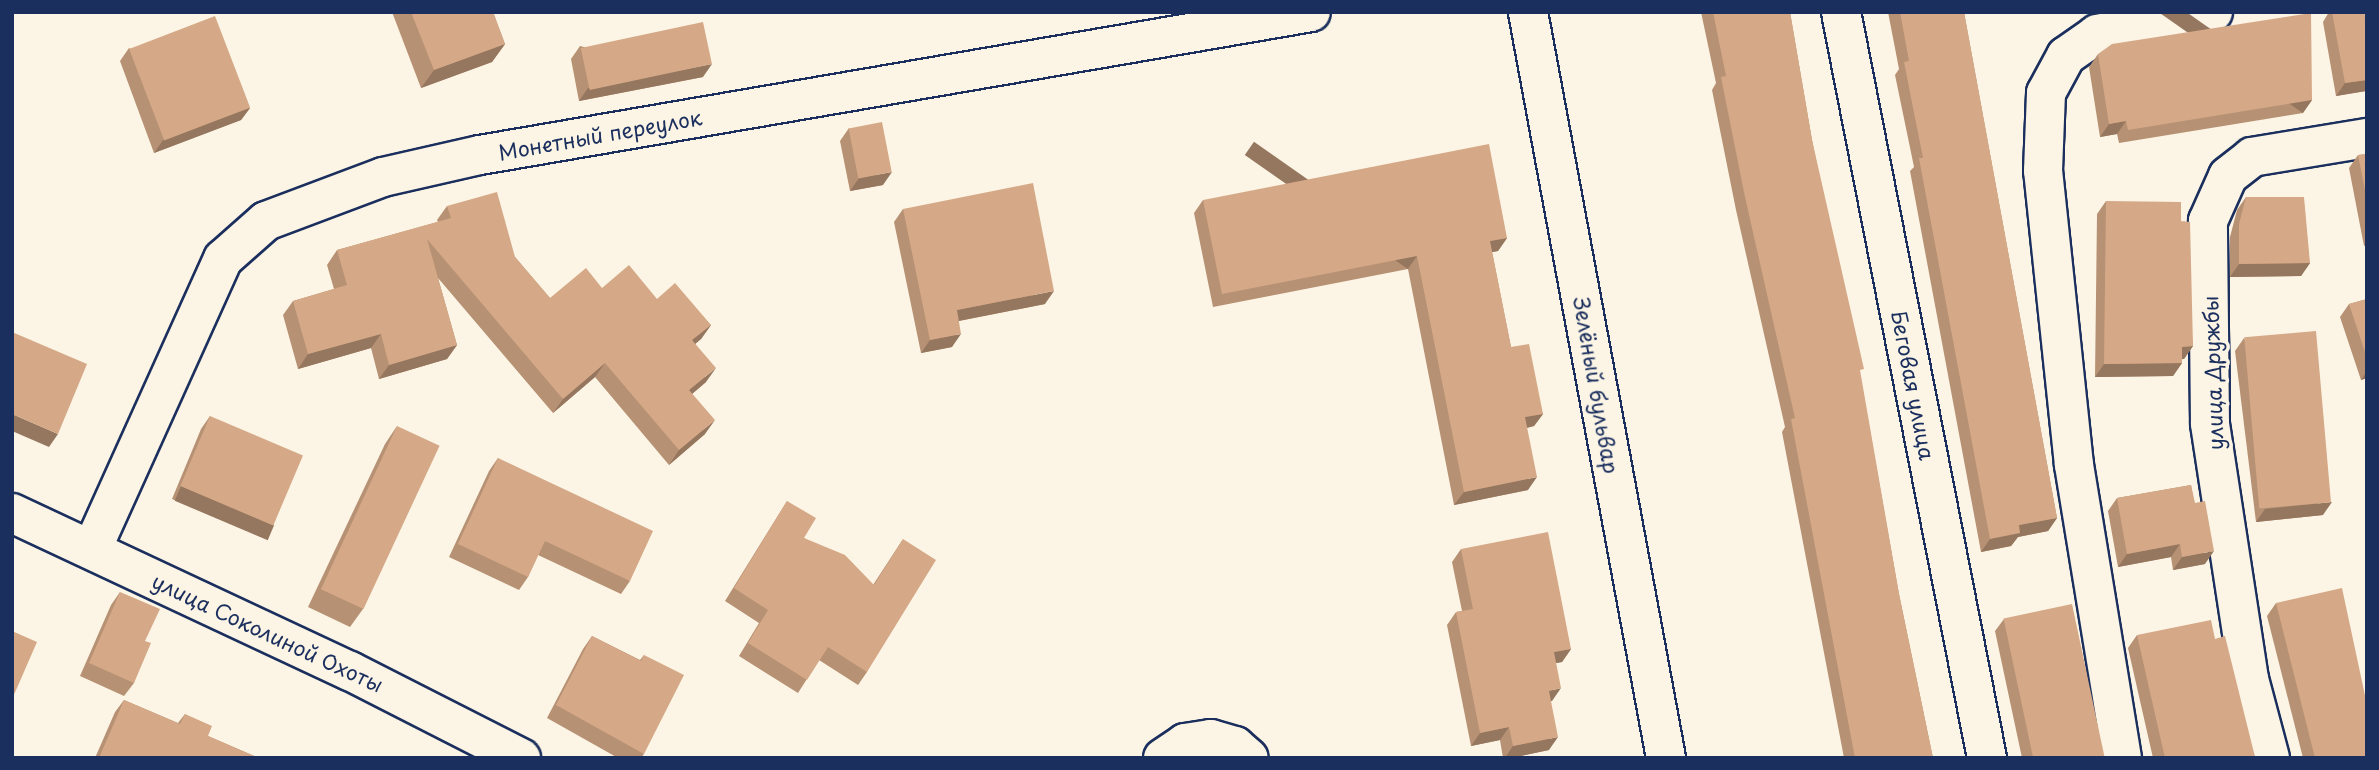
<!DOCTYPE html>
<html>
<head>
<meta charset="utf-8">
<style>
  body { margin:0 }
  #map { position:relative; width:2379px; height:770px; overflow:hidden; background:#fcf5e5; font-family:"Playpen Sans",sans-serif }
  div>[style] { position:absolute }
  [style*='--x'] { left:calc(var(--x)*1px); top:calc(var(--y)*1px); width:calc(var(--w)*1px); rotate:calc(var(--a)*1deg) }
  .roads { filter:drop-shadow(2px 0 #1b2f5e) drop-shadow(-2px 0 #1b2f5e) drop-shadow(0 2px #1b2f5e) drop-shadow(0 -2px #1b2f5e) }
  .minor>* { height:38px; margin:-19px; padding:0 19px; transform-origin:19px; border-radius:19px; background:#fcf5e5 }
  .wall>* { inset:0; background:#b79174 }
  .shaded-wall>* { inset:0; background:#95765e; transform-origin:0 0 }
  .building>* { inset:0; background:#d5a987; transform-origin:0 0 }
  span { translate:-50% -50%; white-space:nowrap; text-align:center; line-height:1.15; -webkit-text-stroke:7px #fcf5e5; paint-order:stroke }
  .street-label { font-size:21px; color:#1b2f5e }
  .frame { position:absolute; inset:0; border:14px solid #1b2f5e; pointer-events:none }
</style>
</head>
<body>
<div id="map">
  <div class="roads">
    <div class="minor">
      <div style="--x:1528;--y:12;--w:759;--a:79.52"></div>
      <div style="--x:1841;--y:12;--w:760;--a:78.93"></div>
      <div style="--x:12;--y:513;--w:373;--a:25.1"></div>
      <div style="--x:350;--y:671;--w:192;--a:27"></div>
      <div style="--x:92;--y:549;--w:318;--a:-65.7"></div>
      <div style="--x:223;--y:259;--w:57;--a:-41.5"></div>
      <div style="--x:266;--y:221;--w:125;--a:-20.6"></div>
      <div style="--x:383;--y:177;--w:99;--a:-12.8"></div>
      <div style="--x:480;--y:155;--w:843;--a:-9.76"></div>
      <div style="--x:1163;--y:758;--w:27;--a:-34"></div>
      <div style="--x:1185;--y:743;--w:26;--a:-9"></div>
      <div style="--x:1211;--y:739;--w:25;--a:16"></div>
      <div style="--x:1235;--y:746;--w:18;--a:41"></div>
      <div style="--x:2122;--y:758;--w:297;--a:-99.3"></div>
      <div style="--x:2074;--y:465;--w:296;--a:-96"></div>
      <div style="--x:2043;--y:171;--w:78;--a:-87.8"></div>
      <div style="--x:2046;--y:93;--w:42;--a:-61.6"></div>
      <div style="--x:2066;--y:56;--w:38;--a:-35"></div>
      <div style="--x:2097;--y:34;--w:118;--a:-10.7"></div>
      <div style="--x:2270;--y:758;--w:82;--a:-104.9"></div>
      <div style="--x:2249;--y:679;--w:259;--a:-98.7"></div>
      <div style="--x:2210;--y:423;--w:202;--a:-90.6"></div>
      <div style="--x:2208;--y:221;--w:49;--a:-66"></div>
      <div style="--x:2228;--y:176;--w:31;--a:-38"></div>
      <div style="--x:2252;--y:157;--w:117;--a:-9.4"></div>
    </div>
  </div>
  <div class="wall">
    <div style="clip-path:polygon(392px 12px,493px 12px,505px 44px,492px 62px,421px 88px)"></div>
    <div style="clip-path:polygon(1701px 12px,1790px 12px,1812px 140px,1860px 375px,1899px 594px,1933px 758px,1844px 758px,1782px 432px,1785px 427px,1736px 210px,1712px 90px,1716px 83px)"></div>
    <div style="clip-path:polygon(1888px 12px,1964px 12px,2057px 518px,2048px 531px,2018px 537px,2011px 546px,1981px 552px,1910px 171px,1914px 167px,1895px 75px,1899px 69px)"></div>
    <div style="clip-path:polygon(2329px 12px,2364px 12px,2367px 29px,2366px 91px,2336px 96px,2323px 22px)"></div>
    <div style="clip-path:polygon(580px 46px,703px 77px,579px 101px,571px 59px)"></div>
    <div style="clip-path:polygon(129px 48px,250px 108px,241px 120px,154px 153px,120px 61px)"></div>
    <div style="clip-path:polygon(2098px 54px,2312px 100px,2303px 113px,2119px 143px,2117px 134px,2100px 137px,2089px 67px)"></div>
    <div style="clip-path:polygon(849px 128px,883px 185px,850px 191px,840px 141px)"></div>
    <div style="clip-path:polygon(2367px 154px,2367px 245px,2364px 246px,2349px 168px,2358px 155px)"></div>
    <div style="clip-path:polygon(2246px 197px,2310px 263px,2301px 276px,2230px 277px,2230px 237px,2237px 210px)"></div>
    <div style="clip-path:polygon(1203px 200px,1507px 238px,1498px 251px,1492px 252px,1511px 347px,1543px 414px,1534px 426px,1527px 428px,1528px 490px,1454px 505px,1408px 269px,1213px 307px,1194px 213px)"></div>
    <div style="clip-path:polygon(2106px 201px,2181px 221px,2193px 346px,2184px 359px,2182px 359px,2182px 363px,2173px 376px,2095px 377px,2097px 214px)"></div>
    <div style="clip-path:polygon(447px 206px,515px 257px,550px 298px,602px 288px,657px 299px,711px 325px,701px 339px,695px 344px,706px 382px,692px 394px,705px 434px,669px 465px,595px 377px,553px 413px,438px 278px,457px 345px,447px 359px,379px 379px,371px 348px,298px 369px,283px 315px,293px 301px,334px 289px,327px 265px,337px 250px,438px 222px,437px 220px)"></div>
    <div style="clip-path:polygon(903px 209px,1045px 304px,959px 321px,952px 347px,921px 353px,894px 222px)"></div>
    <div style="clip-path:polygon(2367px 299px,2367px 378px,2361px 380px,2340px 317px,2349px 304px)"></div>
    <div style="clip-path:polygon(2244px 338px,2323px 515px,2256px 522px,2235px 351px)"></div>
    <div style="clip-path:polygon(210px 416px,274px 525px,265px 538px,172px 499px,201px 429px)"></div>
    <div style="clip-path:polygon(397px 426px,363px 609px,350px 627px,308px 607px,385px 444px)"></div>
    <div style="clip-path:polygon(498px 458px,630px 581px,621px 594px,538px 555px,528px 577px,519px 590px,449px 557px,489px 471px)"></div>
    <div style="clip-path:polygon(2191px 485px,2205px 564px,2173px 570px,2171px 557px,2118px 567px,2108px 511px,2117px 498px)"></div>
    <div style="clip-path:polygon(787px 501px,804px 538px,873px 585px,903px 539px,867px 672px,858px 685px,819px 660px,798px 693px,739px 656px,759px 623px,725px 601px)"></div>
    <div style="clip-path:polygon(1461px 549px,1571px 649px,1562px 662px,1556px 663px,1552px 701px,1551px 701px,1549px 750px,1511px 758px,1503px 758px,1500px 740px,1471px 746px,1447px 625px,1456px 612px,1462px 611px,1452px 562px)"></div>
    <div style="clip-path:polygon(120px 592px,145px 641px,134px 683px,124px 696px,80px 676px,111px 605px)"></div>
    <div style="clip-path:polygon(2276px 603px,2366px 700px,2367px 758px,2303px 758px,2267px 616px)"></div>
    <div style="clip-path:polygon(2004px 619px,2104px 758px,2022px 758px,1995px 631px)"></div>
    <div style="clip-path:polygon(2137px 635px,2215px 639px,2255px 757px,2153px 758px,2128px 648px)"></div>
    <div style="clip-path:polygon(592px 636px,640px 660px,644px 655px,644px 754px,641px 758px,618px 758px,547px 718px,583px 649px)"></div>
    <div style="clip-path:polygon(124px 700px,178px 723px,185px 714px,208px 736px,259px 758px,95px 758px,115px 712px)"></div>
  </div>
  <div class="shaded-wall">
    <div style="clip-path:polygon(505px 44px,492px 62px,421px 88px,434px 70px)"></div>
    <div style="clip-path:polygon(712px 64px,703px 77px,579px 101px,588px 88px)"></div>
    <div style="clip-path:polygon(2367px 80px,2366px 91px,2336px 96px,2345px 83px)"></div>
    <div style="left:2312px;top:100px;width:16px;height:186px;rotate:125deg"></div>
    <div style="clip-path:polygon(250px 108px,241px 120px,154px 153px,163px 140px)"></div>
    <div style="clip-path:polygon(2126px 121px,2117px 134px,2100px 137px,2109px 124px)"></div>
    <div style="clip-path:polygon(892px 172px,883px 185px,850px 191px,859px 178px)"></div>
    <div style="clip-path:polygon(1507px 238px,1498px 251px,1481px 254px,1490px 241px)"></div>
    <div style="left:1417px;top:256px;width:16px;height:199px;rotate:125deg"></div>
    <div style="clip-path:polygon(2310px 263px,2301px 276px,2230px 277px,2239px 264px)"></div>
    <div style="clip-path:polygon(1054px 291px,1045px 304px,948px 323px,957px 310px)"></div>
    <div style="clip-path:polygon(711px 325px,701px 339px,682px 355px,692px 340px)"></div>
    <div style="clip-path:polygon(381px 334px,371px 348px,298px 369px,308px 354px)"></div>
    <div style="clip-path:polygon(961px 334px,952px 347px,921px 353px,930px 340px)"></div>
    <div style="clip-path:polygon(457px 345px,447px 359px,379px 379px,389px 365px)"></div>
    <div style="clip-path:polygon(2193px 346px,2184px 359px,2173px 360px,2182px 347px)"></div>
    <div style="clip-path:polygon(605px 363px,595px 377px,553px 413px,563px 399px)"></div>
    <div style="clip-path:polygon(2182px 363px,2173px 376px,2095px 377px,2104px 364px)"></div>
    <div style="clip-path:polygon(716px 368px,706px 382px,679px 405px,689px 390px)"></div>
    <div style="clip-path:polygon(2367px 371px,2367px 378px,2361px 380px)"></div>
    <div style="clip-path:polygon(12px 414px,58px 434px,49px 447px,12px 431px)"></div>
    <div style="clip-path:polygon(1543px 414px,1534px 426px,1516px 430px,1525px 417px)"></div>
    <div style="clip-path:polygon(715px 420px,705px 434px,669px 465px,679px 450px)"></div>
    <div style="clip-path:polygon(1537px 477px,1528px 490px,1454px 505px,1464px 492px)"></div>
    <div style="left:181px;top:486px;width:101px;height:16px;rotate:23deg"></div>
    <div style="clip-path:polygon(2332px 502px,2323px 515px,2256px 522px,2265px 509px)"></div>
    <div style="clip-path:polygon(2057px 518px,2048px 531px,2018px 537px,2011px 546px,1981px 552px,1990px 539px,2019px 525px)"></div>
    <div style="clip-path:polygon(2180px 544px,2171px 557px,2118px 567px,2127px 554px)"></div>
    <div style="clip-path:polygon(2214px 551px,2205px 564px,2173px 570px,2182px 557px)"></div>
    <div style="clip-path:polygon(1571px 649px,1562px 662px,1545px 665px,1554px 652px)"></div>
    <div style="clip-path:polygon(1561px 688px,1552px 701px,1540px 704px,1549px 691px)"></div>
    <div style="clip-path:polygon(1509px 727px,1500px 740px,1471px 746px,1480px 733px)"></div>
    <div style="clip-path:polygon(1558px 737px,1549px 750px,1511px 758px,1505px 758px,1513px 746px)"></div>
  </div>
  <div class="building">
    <div style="clip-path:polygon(411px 12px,493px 12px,505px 44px,434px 70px)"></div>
    <div style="clip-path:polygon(1713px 12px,1790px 12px,1812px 140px,1864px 369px,1860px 370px,1899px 594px,1933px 758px,1855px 758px,1791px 419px,1795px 418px,1745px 197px,1721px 77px,1726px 76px)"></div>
    <div style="clip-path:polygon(1900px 12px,1964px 12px,2057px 518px,2019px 525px,2020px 533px,1990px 539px,1919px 158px,1923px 158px,1904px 62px,1909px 61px)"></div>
    <div style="clip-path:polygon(2332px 12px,2364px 12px,2367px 29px,2367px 80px,2345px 83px)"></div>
    <div style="clip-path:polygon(2311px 13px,2312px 100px,2128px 130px,2126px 121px,2109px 124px,2098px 54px,2112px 44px)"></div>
    <div style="left:215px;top:16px;width:98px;height:92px;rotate:69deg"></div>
    <div style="left:703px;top:22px;width:43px;height:125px;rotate:78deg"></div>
    <div style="left:882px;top:122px;width:51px;height:34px;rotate:79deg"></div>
    <div style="clip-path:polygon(1489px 144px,1507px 238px,1490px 241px,1511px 347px,1529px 344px,1543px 414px,1525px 417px,1537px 477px,1464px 492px,1417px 256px,1222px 294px,1203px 200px)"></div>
    <div style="clip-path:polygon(2367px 154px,2367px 200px,2358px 155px)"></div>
    <div style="clip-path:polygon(1033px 183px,1054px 291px,957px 310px,961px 334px,930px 340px,903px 209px)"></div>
    <div style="clip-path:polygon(497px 192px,515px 257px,550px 298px,586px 268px,602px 288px,629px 265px,657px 299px,675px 283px,711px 325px,692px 340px,716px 368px,689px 390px,715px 420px,679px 450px,605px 363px,563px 399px,427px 239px,457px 345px,389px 365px,381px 334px,308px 354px,293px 301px,347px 285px,337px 250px,451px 218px,447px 206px)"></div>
    <div style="clip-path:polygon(2246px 197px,2304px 197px,2310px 263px,2239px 264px,2239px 224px)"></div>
    <div style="clip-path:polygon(2106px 201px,2181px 202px,2181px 221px,2190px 222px,2193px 346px,2182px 347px,2182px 363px,2104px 364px)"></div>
    <div style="clip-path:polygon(2367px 299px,2367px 358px,2349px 304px)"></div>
    <div style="left:2316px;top:331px;width:172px;height:72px;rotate:85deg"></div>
    <div style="clip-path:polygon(12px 332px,87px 364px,58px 434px,12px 414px)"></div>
    <div style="left:210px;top:416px;width:101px;height:76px;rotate:23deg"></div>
    <div style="left:397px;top:426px;width:47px;height:180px;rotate:25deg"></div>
    <div style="clip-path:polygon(498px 458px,653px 531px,630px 581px,545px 541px,528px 577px,458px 544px)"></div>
    <div style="clip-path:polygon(2191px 485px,2195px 503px,2205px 501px,2214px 551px,2182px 557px,2180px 544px,2127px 554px,2117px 498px)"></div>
    <div style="clip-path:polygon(787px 501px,816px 518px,804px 538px,845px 555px,874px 585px,903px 539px,936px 560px,867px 672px,828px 647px,807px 680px,748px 643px,768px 610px,734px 588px)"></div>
    <div style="clip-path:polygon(1548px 532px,1571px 649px,1554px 652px,1561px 688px,1549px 691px,1558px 737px,1513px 746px,1509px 727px,1480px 733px,1456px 612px,1473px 609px,1461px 549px)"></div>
    <div style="clip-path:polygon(2342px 588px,2366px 700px,2367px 699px,2367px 758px,2315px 758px,2276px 603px)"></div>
    <div style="clip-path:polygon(120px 592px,160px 609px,145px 641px,151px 643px,134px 683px,89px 663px)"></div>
    <div style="left:2072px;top:604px;width:157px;height:70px;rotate:78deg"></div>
    <div style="clip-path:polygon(2211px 620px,2215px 639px,2225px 636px,2255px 757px,2165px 758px,2137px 635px)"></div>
    <div style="clip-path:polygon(12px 631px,37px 642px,13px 697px,12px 697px)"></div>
    <div style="clip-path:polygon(592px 636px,641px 661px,644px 655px,684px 675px,644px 754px,556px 705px)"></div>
    <div style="clip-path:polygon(124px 700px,180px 724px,185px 714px,212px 726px,208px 736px,259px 758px,99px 758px)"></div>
  </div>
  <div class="street-label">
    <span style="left:600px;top:134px;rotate:-10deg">Монетный переулок</span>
    <span style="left:2212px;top:373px;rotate:-92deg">улица Дружбы</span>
    <span style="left:1597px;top:385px;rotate:80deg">Зелёный бульвар</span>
    <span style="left:1914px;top:385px;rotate:79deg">Беговая улица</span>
    <span style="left:268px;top:632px;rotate:25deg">улица Соколиной Охоты</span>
  </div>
  <div class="frame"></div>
</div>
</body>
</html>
